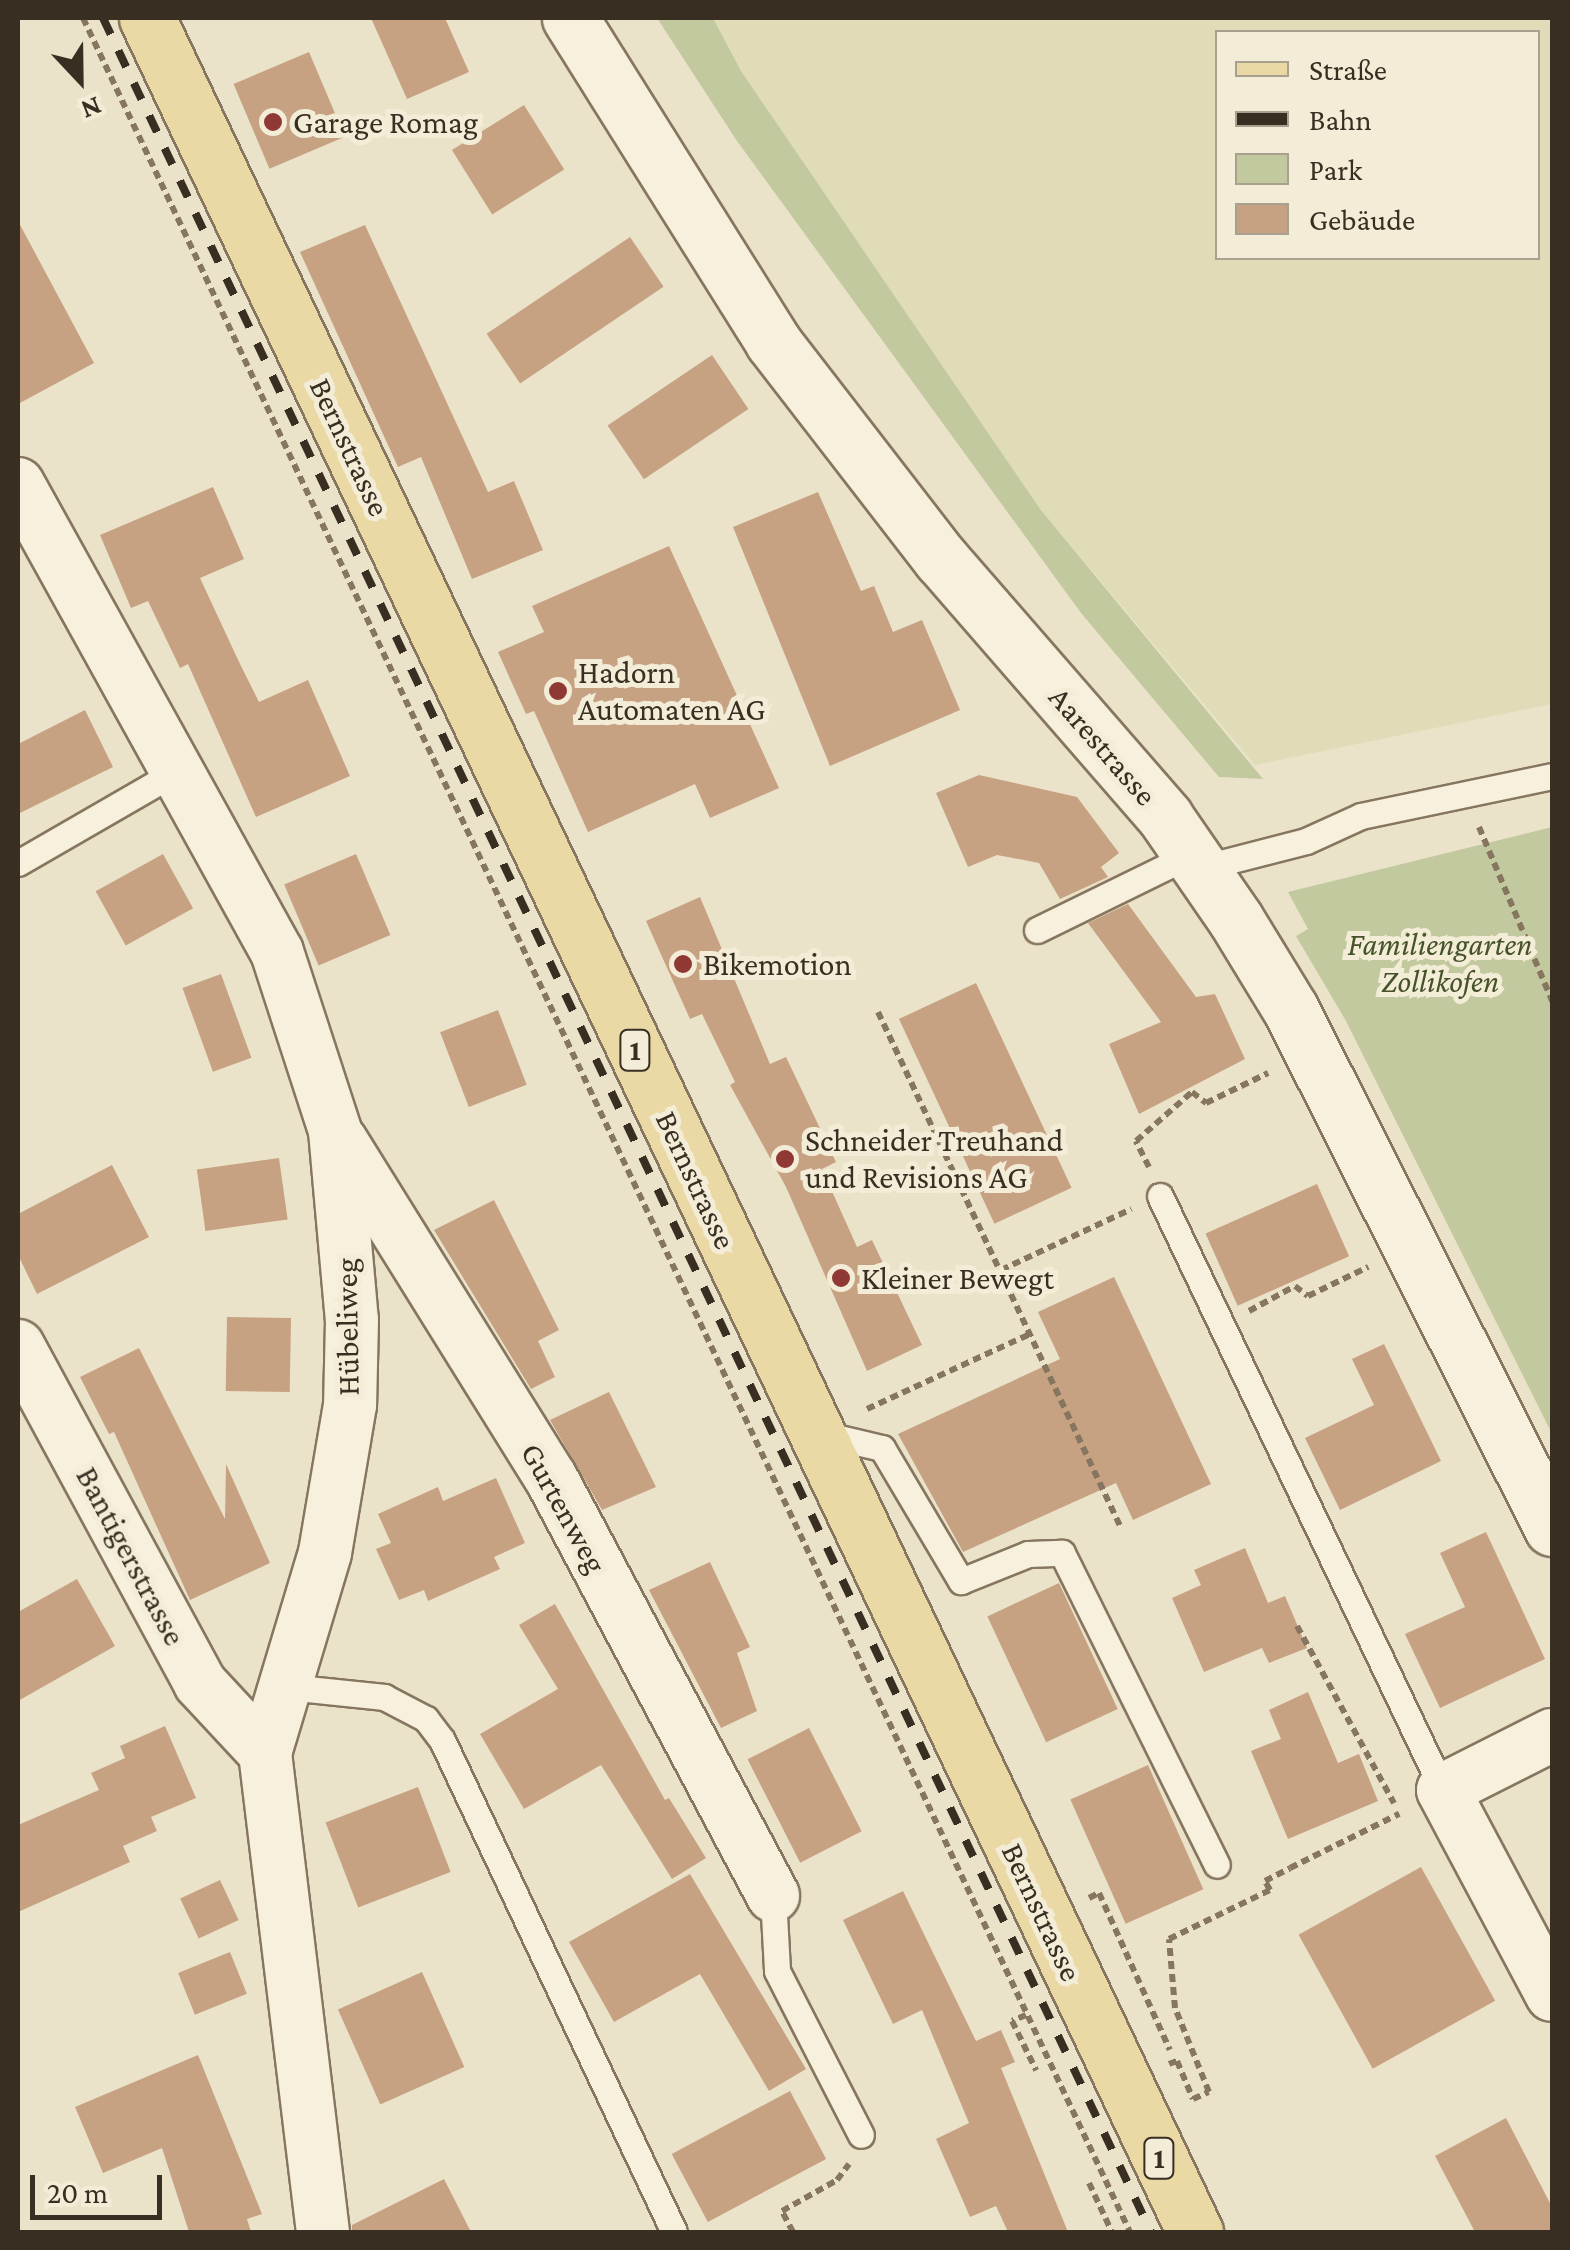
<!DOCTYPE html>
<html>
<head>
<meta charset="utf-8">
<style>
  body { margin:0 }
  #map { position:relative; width:1570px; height:2250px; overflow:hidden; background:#ebe3c9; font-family:"Crimson Pro",serif }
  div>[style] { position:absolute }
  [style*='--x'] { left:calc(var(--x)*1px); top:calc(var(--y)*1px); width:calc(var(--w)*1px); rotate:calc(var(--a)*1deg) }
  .farmland>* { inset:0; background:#e0dcb7 }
  .green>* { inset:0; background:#c2c99e }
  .building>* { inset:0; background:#c6a283; transform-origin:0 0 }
  .path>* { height:6px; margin-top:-3px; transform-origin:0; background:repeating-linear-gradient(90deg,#86765f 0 8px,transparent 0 13px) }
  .roads { filter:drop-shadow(2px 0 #86765f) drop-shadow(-2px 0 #86765f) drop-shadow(0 2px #86765f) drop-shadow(0 -2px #86765f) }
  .service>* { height:25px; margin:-12.5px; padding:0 12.5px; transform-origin:12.5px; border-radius:12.5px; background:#f6f0dc }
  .minor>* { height:52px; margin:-26px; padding:0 26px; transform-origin:26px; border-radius:26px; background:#f6f0dc }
  .tertiary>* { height:55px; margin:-27.5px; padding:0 27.5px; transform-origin:27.5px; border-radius:27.5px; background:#f6f0dc }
  .primary>* { height:55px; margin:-27.5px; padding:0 27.5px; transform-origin:27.5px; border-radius:27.5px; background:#ead8a5 }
  .rail>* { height:8px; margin-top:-4px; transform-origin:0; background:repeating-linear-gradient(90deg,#382e22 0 18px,transparent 0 36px) }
  .dots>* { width:28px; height:28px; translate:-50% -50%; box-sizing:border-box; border:5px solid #f3edd8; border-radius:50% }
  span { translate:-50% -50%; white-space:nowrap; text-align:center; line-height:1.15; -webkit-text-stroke:10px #f3edd8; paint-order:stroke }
  .shield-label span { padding:2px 8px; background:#f3edd8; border:2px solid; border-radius:8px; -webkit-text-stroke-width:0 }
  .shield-label { font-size:30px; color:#382e22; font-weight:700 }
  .poi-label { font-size:32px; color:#382e22 }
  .left { translate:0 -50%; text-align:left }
  .street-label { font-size:32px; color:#382e22 }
  .park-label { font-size:32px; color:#46532a; font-style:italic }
  .frame { position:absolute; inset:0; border:20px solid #382e22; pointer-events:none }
  .legend { position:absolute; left:1215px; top:30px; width:325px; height:230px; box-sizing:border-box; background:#f3edd8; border:2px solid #a8a18f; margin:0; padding:12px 18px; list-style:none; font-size:30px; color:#382e22 }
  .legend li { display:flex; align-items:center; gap:20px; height:50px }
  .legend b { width:50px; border:2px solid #a8a18f }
  .north { position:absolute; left:30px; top:30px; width:100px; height:100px; -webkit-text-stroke:8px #f3edd8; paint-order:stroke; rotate:158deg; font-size:28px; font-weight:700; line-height:40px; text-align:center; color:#382e22 }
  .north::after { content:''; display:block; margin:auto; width:35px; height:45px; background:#382e22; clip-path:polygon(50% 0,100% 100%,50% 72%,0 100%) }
  .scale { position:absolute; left:30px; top:2175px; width:132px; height:45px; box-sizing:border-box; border:5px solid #382e22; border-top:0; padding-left:12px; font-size:30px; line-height:35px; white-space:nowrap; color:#382e22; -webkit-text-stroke:8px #f3edd8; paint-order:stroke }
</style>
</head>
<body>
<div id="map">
  <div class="farmland">
    <div style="clip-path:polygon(evenodd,713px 18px,1552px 18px,1552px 704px,1255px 765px,1040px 509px,741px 71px,713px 18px,1218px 32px,1538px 32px,1538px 258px,1218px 258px,1218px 32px)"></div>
  </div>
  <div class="green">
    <div style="clip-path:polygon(657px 18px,713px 18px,741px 71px,1040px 509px,1263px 779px,1219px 777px,1081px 613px,737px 141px)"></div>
    <div style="clip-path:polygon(1552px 827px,1552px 1434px,1346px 1021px,1296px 936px,1308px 929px,1288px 892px)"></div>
  </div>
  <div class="building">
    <div style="clip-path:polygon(371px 18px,445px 18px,469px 72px,407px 99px)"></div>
    <div style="left:309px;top:52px;width:92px;height:82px;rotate:67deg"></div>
    <div style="left:524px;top:105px;width:76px;height:85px;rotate:58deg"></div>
    <div style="clip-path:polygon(18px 221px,94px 363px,18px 404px)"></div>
    <div style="clip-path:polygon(365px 225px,488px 492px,514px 481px,543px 550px,472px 579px,421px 457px,398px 467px,300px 252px)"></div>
    <div style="left:630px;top:237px;width:60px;height:173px;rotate:56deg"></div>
    <div style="left:712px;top:355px;width:65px;height:126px;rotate:56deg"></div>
    <div style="clip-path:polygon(213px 487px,244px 559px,200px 578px,240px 664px,259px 702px,308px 680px,350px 776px,256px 817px,188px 664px,180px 668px,148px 601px,131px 608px,100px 535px)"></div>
    <div style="clip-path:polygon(818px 492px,861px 591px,874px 586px,893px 632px,922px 620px,960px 710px,830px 766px,733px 527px)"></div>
    <div style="clip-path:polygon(669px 546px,779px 788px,710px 818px,695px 784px,588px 832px,534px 711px,526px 714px,498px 652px,544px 632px,532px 606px)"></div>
    <div style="clip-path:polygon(85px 710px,113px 767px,18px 814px,18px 744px)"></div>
    <div style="clip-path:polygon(979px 775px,1077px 797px,1119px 853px,1101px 867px,1108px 877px,1060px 899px,1039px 863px,997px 855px,968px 867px,936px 793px)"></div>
    <div style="left:163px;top:854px;width:62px;height:77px;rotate:61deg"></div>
    <div style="left:356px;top:854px;width:88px;height:78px;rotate:67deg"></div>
    <div style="clip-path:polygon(700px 897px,770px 1064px,786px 1057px,836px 1162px,822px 1169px,857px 1247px,872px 1240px,922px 1345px,867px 1371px,786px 1187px,730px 1085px,735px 1082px,702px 1014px,690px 1019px,646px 921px)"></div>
    <div style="clip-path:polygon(1128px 904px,1196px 997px,1215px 994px,1245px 1059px,1139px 1114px,1109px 1044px,1161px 1022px,1088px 923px)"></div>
    <div style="left:221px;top:974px;width:89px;height:41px;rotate:70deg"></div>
    <div style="left:976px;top:983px;width:226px;height:85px;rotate:65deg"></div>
    <div style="left:498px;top:1010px;width:80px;height:62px;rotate:69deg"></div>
    <div style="left:279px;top:1158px;width:62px;height:83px;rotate:82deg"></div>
    <div style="clip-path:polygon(112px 1165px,149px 1237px,37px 1294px,18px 1255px,18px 1214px)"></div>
    <div style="left:1317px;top:1184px;width:79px;height:122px;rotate:66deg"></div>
    <div style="clip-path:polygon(494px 1200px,559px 1330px,538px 1341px,555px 1377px,531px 1389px,434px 1230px)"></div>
    <div style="clip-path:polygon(1114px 1277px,1211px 1484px,1133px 1520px,1116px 1483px,963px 1552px,898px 1434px,1060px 1359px,1038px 1312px)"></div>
    <div style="left:227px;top:1317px;width:64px;height:74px;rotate:1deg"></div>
    <div style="clip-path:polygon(1384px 1344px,1441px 1461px,1340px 1510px,1305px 1438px,1374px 1405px,1352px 1359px)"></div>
    <div style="clip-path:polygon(139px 1348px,225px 1519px,226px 1464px,270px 1563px,190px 1600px,114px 1432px,109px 1434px,80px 1377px)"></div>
    <div style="clip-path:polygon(609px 1392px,656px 1487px,602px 1510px,550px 1420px)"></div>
    <div style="clip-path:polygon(496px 1478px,525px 1543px,494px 1557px,500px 1569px,428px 1601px,424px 1590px,399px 1600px,376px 1549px,391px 1543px,378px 1514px,438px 1487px,443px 1501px)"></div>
    <div style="clip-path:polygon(1486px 1532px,1545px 1659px,1440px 1708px,1405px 1634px,1465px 1607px,1440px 1553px)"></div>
    <div style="clip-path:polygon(1245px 1548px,1268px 1603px,1285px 1596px,1307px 1648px,1269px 1663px,1262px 1648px,1204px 1672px,1172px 1598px,1201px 1585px,1194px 1570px)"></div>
    <div style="clip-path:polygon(710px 1562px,750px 1647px,737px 1653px,757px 1711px,721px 1728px,649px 1590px)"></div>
    <div style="clip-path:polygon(77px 1579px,115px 1646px,18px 1701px,18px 1612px)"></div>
    <div style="left:1059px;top:1583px;width:139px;height:79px;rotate:65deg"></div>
    <div style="clip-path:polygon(555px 1604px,665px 1800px,669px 1798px,706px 1858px,672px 1879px,601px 1765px,524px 1809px,480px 1734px,558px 1689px,519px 1625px)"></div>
    <div style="clip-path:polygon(1308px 1692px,1338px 1763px,1359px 1754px,1378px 1801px,1288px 1839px,1251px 1751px,1281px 1739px,1269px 1710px)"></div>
    <div style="clip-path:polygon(165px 1726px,196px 1798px,151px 1817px,157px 1831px,123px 1846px,130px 1862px,18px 1912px,18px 1825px,99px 1790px,91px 1773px,125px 1758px,120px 1746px)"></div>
    <div style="left:809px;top:1728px;width:116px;height:69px;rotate:63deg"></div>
    <div style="left:1148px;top:1765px;width:136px;height:85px;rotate:66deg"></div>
    <div style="left:418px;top:1787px;width:91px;height:99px;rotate:69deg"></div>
    <div style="left:1421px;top:1867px;width:153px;height:140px;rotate:61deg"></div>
    <div style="clip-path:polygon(690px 1874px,806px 2069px,769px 2091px,700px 1974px,614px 2022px,569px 1942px)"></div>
    <div style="left:220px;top:1880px;width:44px;height:44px;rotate:65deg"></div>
    <div style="clip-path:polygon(903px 1891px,976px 2041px,1001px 2030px,1015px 2062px,1001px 2068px,1068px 2232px,1008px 2232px,996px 2206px,970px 2217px,936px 2139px,969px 2123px,922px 2010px,893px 2024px,843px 1920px)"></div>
    <div style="left:230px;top:1952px;width:45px;height:56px;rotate:68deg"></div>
    <div style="left:422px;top:1972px;width:104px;height:92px;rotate:66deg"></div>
    <div style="clip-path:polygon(198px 2055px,262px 2214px,247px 2219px,251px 2232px,189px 2232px,162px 2148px,103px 2173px,75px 2107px)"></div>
    <div style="left:790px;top:2091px;width:77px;height:134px;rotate:62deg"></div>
    <div style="clip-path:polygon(1506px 2118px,1552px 2207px,1552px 2232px,1475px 2232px,1435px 2156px)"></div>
    <div style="clip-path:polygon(444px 2179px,471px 2232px,352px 2232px,352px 2225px)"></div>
  </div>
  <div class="path">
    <div style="--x:83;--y:18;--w:2449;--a:64.69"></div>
    <div style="--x:1479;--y:827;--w:189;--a:67.2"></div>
    <div style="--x:878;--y:1012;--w:570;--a:64.78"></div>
    <div style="--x:1149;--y:1167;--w:29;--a:-117"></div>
    <div style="--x:1136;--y:1141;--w:74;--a:-41.2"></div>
    <div style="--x:1192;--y:1092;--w:18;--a:38"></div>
    <div style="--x:1206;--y:1103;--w:69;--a:-25.8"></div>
    <div style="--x:1001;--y:1270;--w:144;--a:-25.1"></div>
    <div style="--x:1249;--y:1311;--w:52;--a:-28.5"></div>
    <div style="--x:1295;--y:1286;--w:16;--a:38"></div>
    <div style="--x:1308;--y:1296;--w:67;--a:-25.8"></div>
    <div style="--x:867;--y:1409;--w:179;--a:-24.7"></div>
    <div style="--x:1297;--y:1626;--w:202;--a:61.3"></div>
    <div style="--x:1089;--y:1898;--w:11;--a:-27"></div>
    <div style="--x:1099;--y:1893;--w:172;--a:65.7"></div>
    <div style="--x:1026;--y:2015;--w:15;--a:157"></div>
    <div style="--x:1012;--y:2021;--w:55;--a:63.9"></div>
    <div style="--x:1169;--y:2064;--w:9;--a:-21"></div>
    <div style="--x:1177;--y:2061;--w:41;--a:67.2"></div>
    <div style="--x:1193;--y:2099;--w:17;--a:-24"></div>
    <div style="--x:1209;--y:2092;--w:91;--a:-112"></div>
    <div style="--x:1175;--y:2008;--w:69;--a:-95"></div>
    <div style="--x:1169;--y:1939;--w:112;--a:-25.9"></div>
    <div style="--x:1270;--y:1890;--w:10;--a:-119"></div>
    <div style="--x:1265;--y:1881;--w:28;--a:-27"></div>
    <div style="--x:1290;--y:1868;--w:122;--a:-26.4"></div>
    <div style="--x:1089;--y:2183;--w:54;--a:64.9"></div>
    <div style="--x:793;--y:2232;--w:24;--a:-118"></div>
    <div style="--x:782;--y:2211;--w:63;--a:-29.4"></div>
    <div style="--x:837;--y:2180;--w:20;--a:-53"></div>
  </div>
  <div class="roads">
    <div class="service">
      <div style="--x:18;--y:863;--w:188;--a:-30"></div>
      <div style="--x:1201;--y:868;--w:108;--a:-14.4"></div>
      <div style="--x:1306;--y:841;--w:60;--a:-24.4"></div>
      <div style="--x:1361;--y:816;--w:195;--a:-11.8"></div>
      <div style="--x:1037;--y:930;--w:173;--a:-26.1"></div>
      <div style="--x:1160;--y:1196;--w:658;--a:64.53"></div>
      <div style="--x:818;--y:1433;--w:66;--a:13.2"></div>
      <div style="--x:882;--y:1448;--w:155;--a:59.3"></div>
      <div style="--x:961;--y:1581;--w:72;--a:-21.9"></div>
      <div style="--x:1028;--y:1554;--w:34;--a:-2"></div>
      <div style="--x:1062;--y:1553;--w:348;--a:63.6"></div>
      <div style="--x:288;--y:1687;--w:97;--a:5.9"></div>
      <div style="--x:384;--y:1697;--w:47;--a:27.6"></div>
      <div style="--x:426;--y:1719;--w:26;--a:53"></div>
      <div style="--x:442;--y:1740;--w:544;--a:64.75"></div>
      <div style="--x:773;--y:1896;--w:75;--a:86.9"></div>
      <div style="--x:777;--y:1971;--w:184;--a:62.9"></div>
    </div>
    <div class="minor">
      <div style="--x:18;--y:484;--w:535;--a:61.04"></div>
      <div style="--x:277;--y:952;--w:188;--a:72"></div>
      <div style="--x:335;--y:1131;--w:190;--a:84.9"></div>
      <div style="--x:352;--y:1320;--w:85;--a:91.3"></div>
      <div style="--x:350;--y:1405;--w:150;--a:99.6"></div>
      <div style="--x:325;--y:1553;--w:209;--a:106.7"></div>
      <div style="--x:265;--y:1753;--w:482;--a:83.1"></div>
      <div style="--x:341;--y:1141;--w:397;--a:58.1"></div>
      <div style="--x:551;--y:1478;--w:473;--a:62"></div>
      <div style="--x:18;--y:1346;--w:383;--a:61.6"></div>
      <div style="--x:200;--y:1683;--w:96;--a:47.1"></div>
      <div style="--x:1552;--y:1735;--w:122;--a:153.2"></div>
      <div style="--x:1443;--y:1790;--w:232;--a:62"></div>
    </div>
    <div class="tertiary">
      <div style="--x:570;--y:18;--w:382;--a:57.9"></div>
      <div style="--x:773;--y:342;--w:274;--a:52.3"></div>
      <div style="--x:941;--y:559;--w:342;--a:49"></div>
      <div style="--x:1165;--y:817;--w:125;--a:55.4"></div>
      <div style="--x:1236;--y:920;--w:105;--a:58.6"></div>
      <div style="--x:1291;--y:1010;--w:580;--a:63.26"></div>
    </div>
    <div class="primary">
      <div style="--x:147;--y:18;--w:2450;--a:64.67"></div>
    </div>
  </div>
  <div class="rail">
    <div style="--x:103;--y:18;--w:2450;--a:64.67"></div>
  </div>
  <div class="dots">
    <div style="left:273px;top:122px;background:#903834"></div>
    <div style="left:558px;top:691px;background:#903834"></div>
    <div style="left:683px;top:964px;background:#903834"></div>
    <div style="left:785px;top:1159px;background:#903834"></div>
    <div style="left:841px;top:1278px;background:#903834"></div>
  </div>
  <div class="shield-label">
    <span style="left:635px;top:1050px">1</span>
    <span style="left:1159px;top:2158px">1</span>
  </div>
  <div class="poi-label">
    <span class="left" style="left:293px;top:122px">Garage Romag</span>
    <span class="left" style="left:578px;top:691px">Hadorn<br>Automaten AG</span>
    <span class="left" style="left:703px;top:964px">Bikemotion</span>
    <span class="left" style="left:805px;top:1159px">Schneider Treuhand<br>und Revisions AG</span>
    <span class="left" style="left:861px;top:1278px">Kleiner Bewegt</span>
  </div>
  <div class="street-label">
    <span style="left:350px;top:447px;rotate:65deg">Bernstrasse</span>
    <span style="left:1103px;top:746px;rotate:49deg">Aarestrasse</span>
    <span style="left:696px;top:1180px;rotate:65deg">Bernstrasse</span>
    <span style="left:347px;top:1327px;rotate:-91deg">Hübeliweg</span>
    <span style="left:564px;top:1508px;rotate:61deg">Gurtenweg</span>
    <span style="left:131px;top:1556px;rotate:62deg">Bantigerstrasse</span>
    <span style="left:1042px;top:1912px;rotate:65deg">Bernstrasse</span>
  </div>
  <div class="park-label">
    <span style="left:1440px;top:963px">Familiengarten<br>Zollikofen</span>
  </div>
  <div class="frame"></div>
  <ul class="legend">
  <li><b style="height:12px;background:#ead8a5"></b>Straße</li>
  <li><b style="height:12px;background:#382e22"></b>Bahn</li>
  <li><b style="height:28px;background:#c2c99e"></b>Park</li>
  <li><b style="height:28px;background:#c6a283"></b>Gebäude</li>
  </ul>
  <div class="north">N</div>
  <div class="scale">20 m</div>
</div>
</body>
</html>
